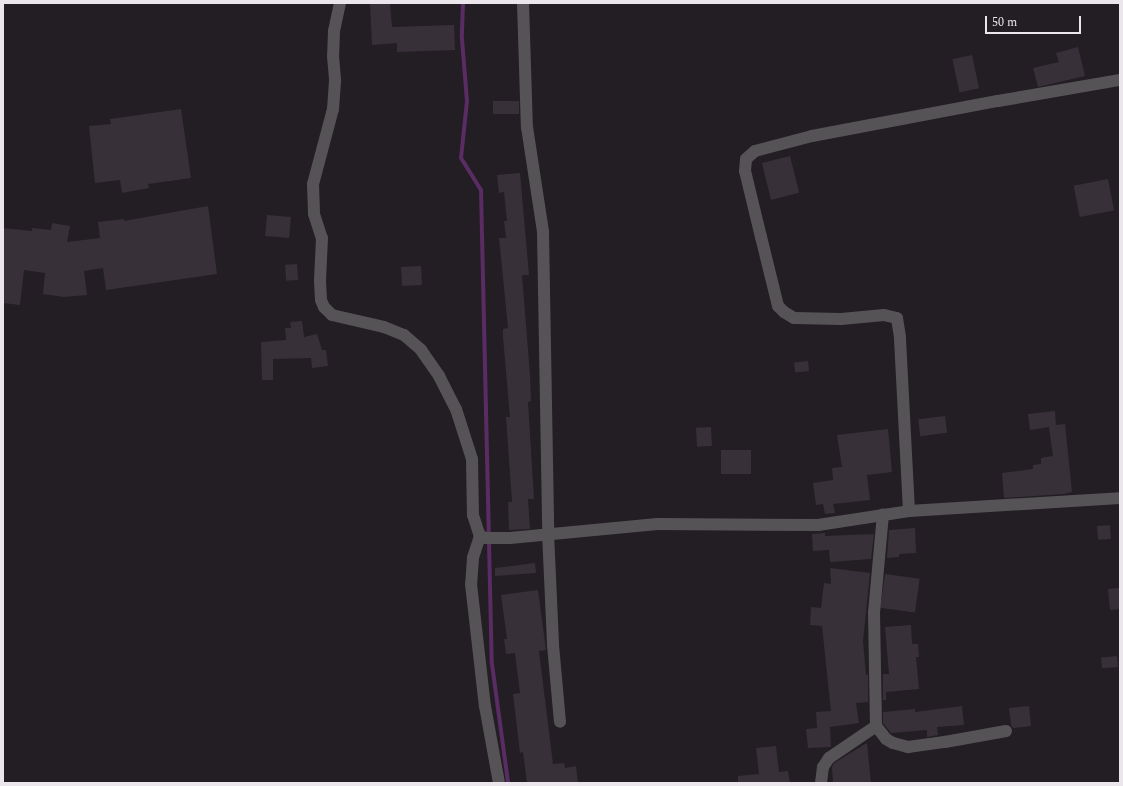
<!DOCTYPE html>
<html>
<head>
<meta charset="utf-8">
<style>
  body { margin:0 }
  #map { position:relative; width:1123px; height:786px; overflow:hidden; background:#231d24; font-family:Spectral,serif }
  div>[style] { position:absolute }
  [style*='--x'] { left:calc(var(--x)*1px); top:calc(var(--y)*1px); width:calc(var(--w)*1px); rotate:calc(var(--a)*1deg) }
  .stream>* { height:4px; margin:-2px; padding:0 2px; transform-origin:2px; border-radius:2px; background:#5a2c64 }
  .building>* { inset:0; background:#373038; transform-origin:0 0 }
  .minor>* { height:12px; margin:-6px; padding:0 6px; transform-origin:6px; border-radius:6px; background:#565357 }
  span { translate:-50% -50%; white-space:nowrap; text-align:center; line-height:1.15; -webkit-text-stroke:3px #231d24; paint-order:stroke }
  .frame { position:absolute; inset:0; border:4px solid #eae6eb; pointer-events:none }
  .scale { position:absolute; left:985px; top:16px; width:96px; height:18px; box-sizing:border-box; border:2px solid #eae6eb; border-top:0; padding-left:5px; font-size:12px; line-height:14px; white-space:nowrap; color:#eae6eb; -webkit-text-stroke:3px #231d24; paint-order:stroke }
</style>
</head>
<body>
<div id="map">
  <div class="stream">
    <div style="--x:463;--y:3;--w:36;--a:92"></div>
    <div style="--x:462;--y:39;--w:62;--a:85.4"></div>
    <div style="--x:467;--y:101;--w:57;--a:96"></div>
    <div style="--x:461;--y:158;--w:38;--a:58"></div>
    <div style="--x:481;--y:190;--w:474;--a:88.7"></div>
    <div style="--x:492;--y:664;--w:120;--a:82.3"></div>
  </div>
  <div class="building">
    <div style="clip-path:polygon(370px 3px,390px 3px,392px 27px,454px 25px,455px 50px,397px 52px,397px 43px,372px 45px)"></div>
    <div style="clip-path:polygon(1078px 47px,1085px 76px,1038px 87px,1033px 68px,1059px 62px,1056px 53px)"></div>
    <div style="left:972px;top:55px;width:34px;height:20px;rotate:78deg"></div>
    <div style="left:519px;top:101px;width:13px;height:26px;rotate:90deg"></div>
    <div style="clip-path:polygon(181px 109px,191px 178px,148px 184px,149px 188px,122px 193px,120px 180px,95px 183px,89px 126px,111px 124px,110px 119px)"></div>
    <div style="left:790px;top:156px;width:38px;height:29px;rotate:76deg"></div>
    <div style="clip-path:polygon(520px 173px,529px 275px,522px 275px,530px 375px,531px 401px,528px 402px,534px 499px,528px 499px,530px 529px,509px 530px,508px 502px,512px 502px,506px 417px,510px 417px,503px 337px,503px 329px,508px 328px,499px 238px,506px 238px,504px 221px,507px 221px,504px 192px,499px 193px,497px 175px)"></div>
    <div style="left:1108px;top:179px;width:32px;height:35px;rotate:79deg"></div>
    <div style="clip-path:polygon(208px 206px,217px 274px,106px 290px,103px 268px,84px 271px,87px 295px,64px 297px,43px 294px,45px 273px,24px 270px,20px 305px,3px 303px,3px 228px,32px 231px,32px 228px,51px 230px,52px 223px,70px 226px,67px 242px,100px 238px,98px 222px,124px 219px,124px 221px)"></div>
    <div style="left:267px;top:215px;width:24px;height:21px;rotate:5deg"></div>
    <div style="left:297px;top:264px;width:16px;height:12px;rotate:86deg"></div>
    <div style="left:421px;top:266px;width:19px;height:20px;rotate:87deg"></div>
    <div style="clip-path:polygon(302px 321px,304px 337px,317px 334px,322px 350px,326px 350px,328px 366px,312px 368px,311px 358px,273px 359px,273px 380px,262px 380px,261px 342px,286px 340px,285px 328px,291px 328px,290px 322px)"></div>
    <div style="left:808px;top:361px;width:10px;height:14px;rotate:84deg"></div>
    <div style="clip-path:polygon(1055px 411px,1056px 425px,1065px 424px,1072px 492px,1064px 494px,1004px 498px,1002px 473px,1033px 469px,1033px 465px,1041px 464px,1041px 458px,1053px 456px,1049px 427px,1030px 430px,1028px 414px)"></div>
    <div style="left:945px;top:416px;width:17px;height:27px;rotate:83deg"></div>
    <div style="left:711px;top:427px;width:19px;height:15px;rotate:87deg"></div>
    <div style="clip-path:polygon(888px 429px,892px 472px,867px 475px,870px 500px,833px 504px,835px 513px,825px 514px,823px 504px,816px 505px,813px 483px,833px 480px,832px 468px,842px 467px,837px 435px)"></div>
    <div style="left:721px;top:450px;width:30px;height:24px"></div>
    <div style="left:1110px;top:525px;width:14px;height:13px;rotate:86deg"></div>
    <div style="clip-path:polygon(915px 528px,916px 553px,899px 554px,899px 557px,887px 558px,889px 530px)"></div>
    <div style="clip-path:polygon(825px 533px,825px 536px,874px 534px,871px 559px,830px 562px,829px 550px,813px 551px,812px 534px)"></div>
    <div style="clip-path:polygon(535px 563px,536px 573px,495px 576px,495px 568px)"></div>
    <div style="clip-path:polygon(830px 568px,870px 573px,863px 641px,866px 675px,868px 675px,868px 702px,856px 703px,859px 723px,830px 727px,831px 747px,808px 748px,806px 729px,817px 728px,816px 712px,831px 711px,822px 626px,810px 625px,811px 607px,821px 608px,824px 583px,831px 584px)"></div>
    <div style="left:885px;top:574px;width:35px;height:34px;rotate:8deg"></div>
    <div style="clip-path:polygon(1120px 588px,1120px 609px,1110px 610px,1108px 589px)"></div>
    <div style="clip-path:polygon(538px 590px,546px 650px,539px 651px,553px 764px,564px 763px,565px 768px,576px 766px,578px 783px,527px 783px,523px 752px,520px 753px,513px 694px,520px 693px,515px 653px,506px 654px,504px 639px,507px 639px,501px 595px)"></div>
    <div style="clip-path:polygon(911px 625px,912px 644px,918px 644px,919px 657px,916px 657px,919px 689px,886px 692px,886px 700px,883px 700px,883px 674px,889px 674px,885px 627px)"></div>
    <div style="left:1117px;top:656px;width:11px;height:16px;rotate:85deg"></div>
    <div style="clip-path:polygon(962px 706px,964px 725px,937px 727px,938px 735px,927px 737px,927px 730px,891px 733px,883px 723px,883px 712px,915px 709px,915px 712px)"></div>
    <div style="clip-path:polygon(1029px 706px,1031px 726px,1013px 728px,1011px 725px,1009px 708px)"></div>
    <div style="clip-path:polygon(867px 743px,871px 783px,833px 783px,832px 767px,834px 763px)"></div>
    <div style="clip-path:polygon(776px 746px,779px 772px,788px 771px,790px 783px,738px 783px,738px 776px,759px 774px,756px 748px)"></div>
  </div>
  <div class="minor">
    <div style="--x:340;--y:3;--w:29;--a:102"></div>
    <div style="--x:334;--y:31;--w:25;--a:92"></div>
    <div style="--x:333;--y:56;--w:25;--a:85"></div>
    <div style="--x:335;--y:81;--w:28;--a:94"></div>
    <div style="--x:333;--y:109;--w:78;--a:104.9"></div>
    <div style="--x:313;--y:184;--w:30;--a:88"></div>
    <div style="--x:314;--y:214;--w:25;--a:72"></div>
    <div style="--x:322;--y:238;--w:43;--a:92.7"></div>
    <div style="--x:320;--y:281;--w:19;--a:87"></div>
    <div style="--x:321;--y:300;--w:8;--a:67"></div>
    <div style="--x:324;--y:307;--w:11;--a:45"></div>
    <div style="--x:332;--y:315;--w:53;--a:13"></div>
    <div style="--x:384;--y:327;--w:22;--a:22"></div>
    <div style="--x:404;--y:335;--w:23;--a:41"></div>
    <div style="--x:421;--y:350;--w:32;--a:55"></div>
    <div style="--x:439;--y:376;--w:37;--a:63"></div>
    <div style="--x:456;--y:409;--w:52;--a:72.3"></div>
    <div style="--x:472;--y:459;--w:56;--a:89"></div>
    <div style="--x:473;--y:515;--w:22;--a:72"></div>
    <div style="--x:480;--y:536;--w:23;--a:108"></div>
    <div style="--x:473;--y:558;--w:26;--a:94"></div>
    <div style="--x:471;--y:584;--w:123;--a:83.5"></div>
    <div style="--x:485;--y:706;--w:78;--a:79.7"></div>
    <div style="--x:523;--y:3;--w:124;--a:88.2"></div>
    <div style="--x:527;--y:127;--w:106;--a:81.3"></div>
    <div style="--x:543;--y:232;--w:301;--a:89"></div>
    <div style="--x:548;--y:533;--w:112;--a:87.4"></div>
    <div style="--x:553;--y:645;--w:77;--a:84.8"></div>
    <div style="--x:909;--y:511;--w:174;--a:-93"></div>
    <div style="--x:900;--y:337;--w:19;--a:-99"></div>
    <div style="--x:897;--y:318;--w:13;--a:-167"></div>
    <div style="--x:884;--y:315;--w:43;--a:174.7"></div>
    <div style="--x:841;--y:319;--w:47;--a:-178.8"></div>
    <div style="--x:794;--y:318;--w:12;--a:-149"></div>
    <div style="--x:784;--y:312;--w:8;--a:-135"></div>
    <div style="--x:778;--y:306;--w:71;--a:-103.8"></div>
    <div style="--x:761;--y:237;--w:68;--a:-103.6"></div>
    <div style="--x:745;--y:171;--w:12;--a:-85"></div>
    <div style="--x:746;--y:159;--w:12;--a:-42"></div>
    <div style="--x:755;--y:151;--w:59;--a:-14.7"></div>
    <div style="--x:812;--y:136;--w:189;--a:-10.7"></div>
    <div style="--x:998;--y:101;--w:124;--a:-9.8"></div>
    <div style="--x:480;--y:536;--w:6;--a:18"></div>
    <div style="--x:486;--y:538;--w:24;--a:0"></div>
    <div style="--x:510;--y:538;--w:148;--a:-5.4"></div>
    <div style="--x:657;--y:524;--w:161;--a:0.4"></div>
    <div style="--x:818;--y:525;--w:92;--a:-8.7"></div>
    <div style="--x:909;--y:511;--w:211;--a:-3.5"></div>
    <div style="--x:876;--y:726;--w:16;--a:52"></div>
    <div style="--x:886;--y:739;--w:8;--a:30"></div>
    <div style="--x:893;--y:743;--w:16;--a:15"></div>
    <div style="--x:908;--y:747;--w:37;--a:-8"></div>
    <div style="--x:945;--y:742;--w:62;--a:-10.2"></div>
    <div style="--x:821;--y:783;--w:16;--a:-83"></div>
    <div style="--x:823;--y:767;--w:11;--a:-56"></div>
    <div style="--x:829;--y:758;--w:57;--a:-34.2"></div>
    <div style="--x:876;--y:726;--w:113;--a:-91"></div>
    <div style="--x:874;--y:613;--w:99;--a:-84.8"></div>
  </div>
  <div class="frame"></div>
  <div class="scale">50 m</div>
</div>
</body>
</html>
